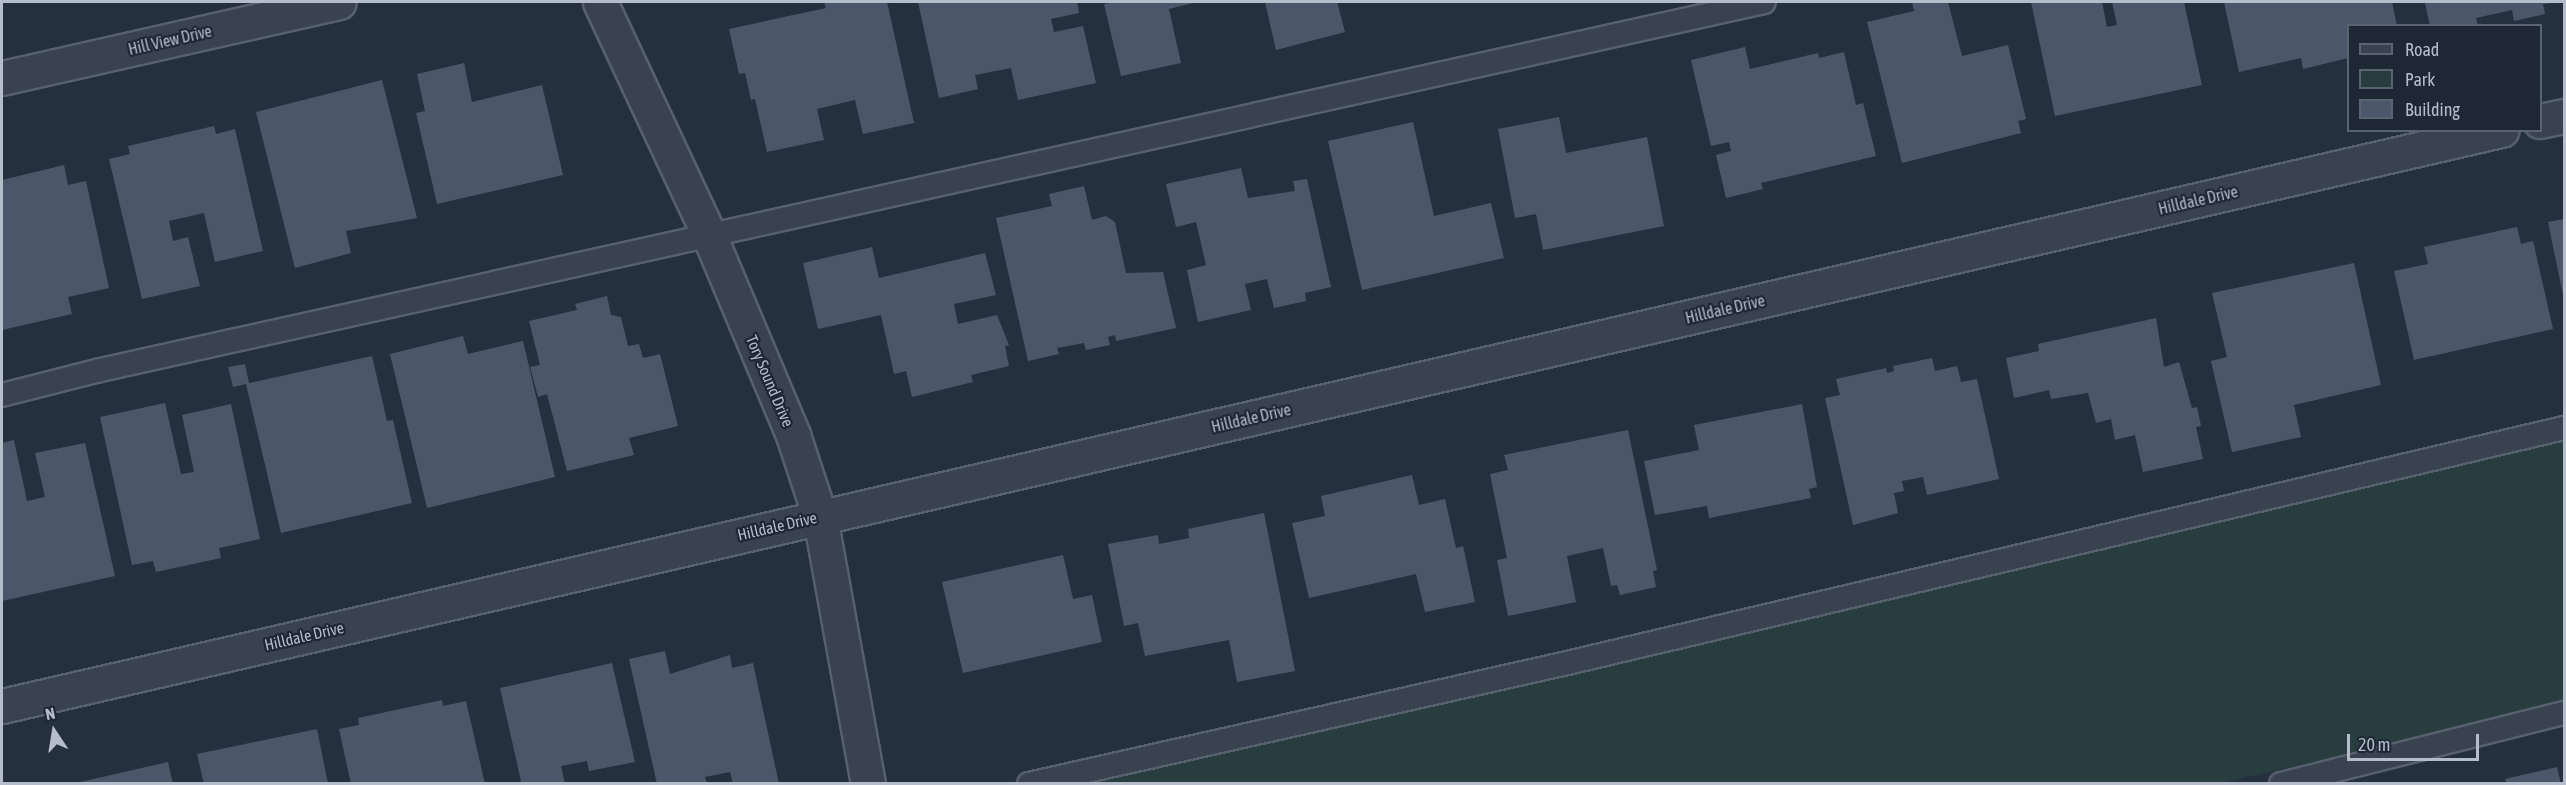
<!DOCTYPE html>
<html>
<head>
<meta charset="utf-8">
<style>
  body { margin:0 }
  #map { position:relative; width:2566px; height:785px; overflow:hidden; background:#25303f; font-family:"Asap Condensed",sans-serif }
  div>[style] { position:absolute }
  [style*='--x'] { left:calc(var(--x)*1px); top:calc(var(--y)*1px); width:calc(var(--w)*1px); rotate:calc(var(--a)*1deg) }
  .green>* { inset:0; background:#273d40 }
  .building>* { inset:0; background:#4b5768 }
  .roads { filter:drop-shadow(2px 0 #57606d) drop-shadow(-2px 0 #57606d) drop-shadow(0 2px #57606d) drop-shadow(0 -2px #57606d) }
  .service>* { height:22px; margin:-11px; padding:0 11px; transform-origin:11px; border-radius:11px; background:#39424f }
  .minor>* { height:33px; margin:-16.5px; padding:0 16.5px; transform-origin:16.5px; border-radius:16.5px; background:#39424f }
  .tertiary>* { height:33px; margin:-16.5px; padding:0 16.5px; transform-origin:16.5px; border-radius:16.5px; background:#39424f }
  span { translate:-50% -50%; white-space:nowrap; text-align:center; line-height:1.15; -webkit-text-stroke:4.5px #1e2734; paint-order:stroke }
  .street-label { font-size:16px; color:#b5bdca }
  .frame { position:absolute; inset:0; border:3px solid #b5bdca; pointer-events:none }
  .legend { position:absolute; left:2347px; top:24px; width:195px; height:108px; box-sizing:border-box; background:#1e2734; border:2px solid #5a6370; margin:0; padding:8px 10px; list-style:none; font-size:18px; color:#b5bdca }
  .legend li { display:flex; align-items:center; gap:12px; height:30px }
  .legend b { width:30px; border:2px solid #5a6370 }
  .north { position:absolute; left:24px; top:701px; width:60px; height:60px; -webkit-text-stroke:4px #1e2734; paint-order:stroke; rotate:348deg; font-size:16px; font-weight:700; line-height:24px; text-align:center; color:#b5bdca }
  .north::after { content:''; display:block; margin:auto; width:21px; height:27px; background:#b5bdca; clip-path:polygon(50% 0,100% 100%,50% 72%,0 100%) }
  .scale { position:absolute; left:2347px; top:734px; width:132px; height:27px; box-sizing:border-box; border:3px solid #b5bdca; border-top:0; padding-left:8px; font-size:18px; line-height:21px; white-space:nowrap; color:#b5bdca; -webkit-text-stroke:4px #1e2734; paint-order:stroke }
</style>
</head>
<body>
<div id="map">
  <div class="green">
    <div style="clip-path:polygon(2564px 441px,2564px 706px,2216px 784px,1083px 784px)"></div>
  </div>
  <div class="building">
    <div style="clip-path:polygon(824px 2px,887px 2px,914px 123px,863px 134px,855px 100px,817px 109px,824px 140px,767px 152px,755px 99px,751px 100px,745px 73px,739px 74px,729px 29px,826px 8px)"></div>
    <div style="clip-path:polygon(918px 2px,1077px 2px,1079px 13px,1051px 19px,1054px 32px,1083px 26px,1096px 83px,1018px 100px,1011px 68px,975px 75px,978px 89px,939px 98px)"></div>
    <div style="clip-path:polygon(1116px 2px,1197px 2px,1169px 9px,1181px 63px,1121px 76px,1104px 4px)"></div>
    <div style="clip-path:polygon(1265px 2px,1337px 2px,1345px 32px,1276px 50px)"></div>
    <div style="clip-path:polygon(1912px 2px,1948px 2px,1962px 56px,2008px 45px,2026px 119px,2018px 121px,2021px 133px,1902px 163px,1867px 22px,1914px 11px)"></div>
    <div style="clip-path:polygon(2031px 2px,2102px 2px,2107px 27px,2117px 25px,2112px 2px,2184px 2px,2202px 85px,2055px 116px)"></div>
    <div style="clip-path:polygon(2224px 2px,2392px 2px,2397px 26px,2348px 26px,2348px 58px,2303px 69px,2301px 58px,2239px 72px)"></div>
    <div style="clip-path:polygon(2418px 2px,2552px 2px,2552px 3px,2543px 4px,2545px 14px,2514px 21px,2512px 10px,2476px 18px,2478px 26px,2430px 26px,2425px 3px)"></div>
    <div style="clip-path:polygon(1745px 47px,1750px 69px,1818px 53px,1819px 58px,1844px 52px,1856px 105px,1863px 103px,1876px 156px,1761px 183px,1763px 189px,1726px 198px,1716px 155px,1731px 151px,1729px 142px,1711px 146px,1691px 60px)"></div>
    <div style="clip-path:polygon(464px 63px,472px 102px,542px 85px,563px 175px,437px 204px,416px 113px,425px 111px,417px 74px)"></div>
    <div style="clip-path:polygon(382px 80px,417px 218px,346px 231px,351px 253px,295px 268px,256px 112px)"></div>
    <div style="clip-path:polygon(1559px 117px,1566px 153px,1647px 137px,1664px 226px,1543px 250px,1536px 214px,1515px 218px,1498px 129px)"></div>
    <div style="clip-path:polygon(1413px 122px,1434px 216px,1491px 203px,1504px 258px,1362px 290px,1328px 141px)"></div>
    <div style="clip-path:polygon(214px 126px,216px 134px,235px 129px,263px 251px,215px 262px,204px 213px,169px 221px,173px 241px,188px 237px,200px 286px,142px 299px,109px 159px,130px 154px,128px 146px)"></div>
    <div style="clip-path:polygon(64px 165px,68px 185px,86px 181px,109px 288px,68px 297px,72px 314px,2px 330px,2px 180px)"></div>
    <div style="clip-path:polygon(1241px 168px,1248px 198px,1295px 191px,1293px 181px,1307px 179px,1331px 287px,1305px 293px,1306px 301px,1274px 308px,1267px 279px,1245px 284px,1251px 310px,1198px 322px,1187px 270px,1206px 265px,1196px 222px,1176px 227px,1166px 184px)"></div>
    <div style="clip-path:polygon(1084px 186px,1092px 220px,1106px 216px,1115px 222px,1126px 273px,1163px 272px,1176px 328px,1116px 341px,1115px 335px,1108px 337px,1110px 345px,1086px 350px,1084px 343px,1057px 348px,1059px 354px,1028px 361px,996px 218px,1052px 206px,1049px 194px)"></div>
    <div style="clip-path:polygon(2564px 219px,2564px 295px,2563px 295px,2548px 222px)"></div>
    <div style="clip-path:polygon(2517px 227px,2521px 244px,2533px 241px,2553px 329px,2414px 360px,2394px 271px,2428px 264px,2424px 247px)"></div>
    <div style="clip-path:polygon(872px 247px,879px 278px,985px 253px,996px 295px,954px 304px,958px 324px,997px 315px,1009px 345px,1005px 346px,1009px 366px,971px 375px,973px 382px,912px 397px,906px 371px,894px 374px,881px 315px,818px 329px,803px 263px)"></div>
    <div style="clip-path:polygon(2354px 263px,2381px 385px,2294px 405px,2301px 437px,2232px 452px,2211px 361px,2227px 357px,2212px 293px)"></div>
    <div style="clip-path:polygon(607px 296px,611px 315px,621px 317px,628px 346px,639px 344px,643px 358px,660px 354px,678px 426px,629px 438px,634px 455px,567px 471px,547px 394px,538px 397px,530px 367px,540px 365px,529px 321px,577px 310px,575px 304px)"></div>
    <div style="clip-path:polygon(2156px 318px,2164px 367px,2179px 362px,2192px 408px,2197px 407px,2201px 426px,2196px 427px,2203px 459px,2143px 472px,2135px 435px,2115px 440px,2111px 419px,2096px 423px,2088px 393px,2051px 399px,2049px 390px,2014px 398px,2006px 358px,2039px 351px,2038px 344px)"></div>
    <div style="clip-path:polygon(463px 336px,468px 354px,523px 341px,555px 477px,427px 508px,390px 354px)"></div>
    <div style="clip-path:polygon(372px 356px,387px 421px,393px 420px,412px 503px,281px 533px,246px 384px,233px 387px,228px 367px,245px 364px,249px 383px)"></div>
    <div style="clip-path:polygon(1932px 358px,1935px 371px,1957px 366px,1961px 382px,1977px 379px,1999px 479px,1927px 495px,1923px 477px,1902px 481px,1904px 491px,1894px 493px,1898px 513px,1853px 525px,1825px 398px,1840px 395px,1836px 379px,1886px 368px,1887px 373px,1894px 371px,1893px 366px)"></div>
    <div style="clip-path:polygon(165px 403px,181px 474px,194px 472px,182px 415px,231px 404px,260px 539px,219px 548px,221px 558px,156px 572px,153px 561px,132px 565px,100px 417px)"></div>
    <div style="clip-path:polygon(1802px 404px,1817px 487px,1809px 489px,1811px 498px,1709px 518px,1707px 506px,1655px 515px,1644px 461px,1699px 450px,1694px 425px)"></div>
    <div style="clip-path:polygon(1628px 430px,1657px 570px,1653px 571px,1656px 587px,1620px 595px,1617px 585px,1611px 586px,1603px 548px,1567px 556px,1576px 602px,1508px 616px,1497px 560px,1507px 558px,1490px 474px,1508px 470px,1504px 455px)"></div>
    <div style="clip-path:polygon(14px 440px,27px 501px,45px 497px,35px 453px,85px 443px,115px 576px,2px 601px,2px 443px)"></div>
    <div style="clip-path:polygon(1412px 475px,1419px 505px,1445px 499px,1456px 548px,1463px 546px,1475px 602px,1425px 612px,1416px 574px,1309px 598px,1292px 523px,1325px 516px,1321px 496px)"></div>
    <div style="clip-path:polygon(1264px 513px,1295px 671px,1237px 682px,1229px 640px,1145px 656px,1138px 623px,1124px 626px,1108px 544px,1158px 535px,1159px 544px,1189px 538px,1188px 529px)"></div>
    <div style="clip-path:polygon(1063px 555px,1073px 599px,1092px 595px,1102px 642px,963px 673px,942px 582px)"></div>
    <div style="clip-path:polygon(665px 651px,670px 674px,730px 655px,732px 668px,753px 663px,779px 784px,733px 784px,730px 772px,705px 777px,707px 784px,657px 784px,629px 659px)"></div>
    <div style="clip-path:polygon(612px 663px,635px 762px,589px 771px,587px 761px,561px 766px,565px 784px,516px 784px,521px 781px,500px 688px)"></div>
    <div style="clip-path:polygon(442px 700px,443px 706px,466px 701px,485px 784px,351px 784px,339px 729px,359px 725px,358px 718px)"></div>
    <div style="clip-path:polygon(317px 729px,328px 784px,204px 784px,197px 754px)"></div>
    <div style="clip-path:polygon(168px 762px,173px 784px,77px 784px,76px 783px)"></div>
    <div style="clip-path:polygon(2557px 767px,2561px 784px,2507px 784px,2505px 779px)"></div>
  </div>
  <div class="roads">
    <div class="service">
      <div style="--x:2;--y:395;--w:97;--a:-14.3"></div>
      <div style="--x:96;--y:371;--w:1708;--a:-12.47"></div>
      <div style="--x:1029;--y:784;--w:547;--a:-12.67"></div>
      <div style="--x:1563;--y:664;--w:1028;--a:-13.27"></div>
      <div style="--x:2281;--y:784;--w:292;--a:-14.1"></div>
    </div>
    <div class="minor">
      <div style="--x:2;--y:78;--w:345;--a:-12.7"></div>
      <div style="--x:2540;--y:121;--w:25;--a:-12"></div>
      <div style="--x:2;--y:706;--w:2565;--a:-12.98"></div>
    </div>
    <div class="tertiary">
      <div style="--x:600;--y:2;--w:257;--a:64.9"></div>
      <div style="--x:709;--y:235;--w:217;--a:67.2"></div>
      <div style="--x:793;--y:435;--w:86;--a:71.8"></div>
      <div style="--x:820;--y:517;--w:271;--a:79.8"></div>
    </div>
  </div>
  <div class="street-label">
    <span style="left:170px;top:40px;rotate:-13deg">Hill View Drive</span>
    <span style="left:2198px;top:200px;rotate:-13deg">Hilldale Drive</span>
    <span style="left:1725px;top:309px;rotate:-13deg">Hilldale Drive</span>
    <span style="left:770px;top:381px;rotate:67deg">Tory Sound Drive</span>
    <span style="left:1251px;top:418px;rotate:-13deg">Hilldale Drive</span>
    <span style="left:777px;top:526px;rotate:-13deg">Hilldale Drive</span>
    <span style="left:304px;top:636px;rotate:-13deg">Hilldale Drive</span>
  </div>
  <div class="frame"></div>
  <ul class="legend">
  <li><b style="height:8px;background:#39424f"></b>Road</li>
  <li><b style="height:16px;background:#273d40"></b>Park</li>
  <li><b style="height:16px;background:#4b5768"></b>Building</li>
  </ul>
  <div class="north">N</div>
  <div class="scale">20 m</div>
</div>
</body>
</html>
